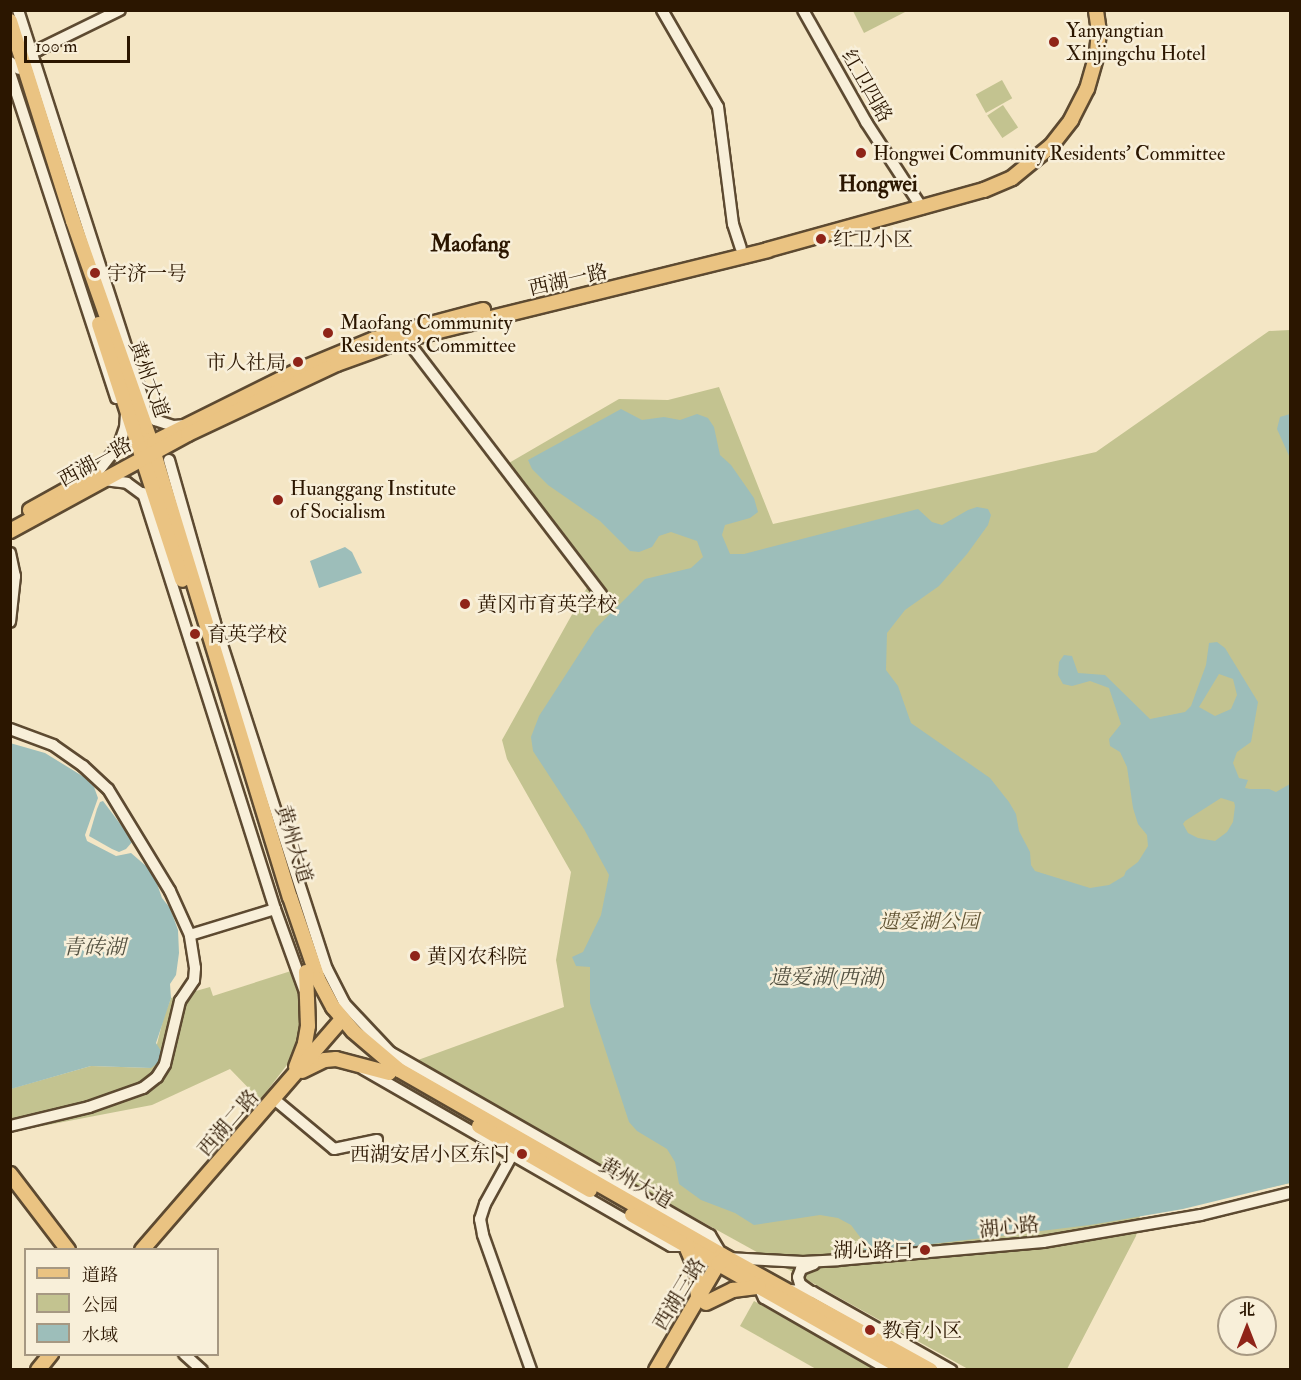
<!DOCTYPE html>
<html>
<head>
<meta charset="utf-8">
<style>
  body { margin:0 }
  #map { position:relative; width:1301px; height:1380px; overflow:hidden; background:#f4e6c5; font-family:"IM FELL Double Pica","Noto Serif SC",serif }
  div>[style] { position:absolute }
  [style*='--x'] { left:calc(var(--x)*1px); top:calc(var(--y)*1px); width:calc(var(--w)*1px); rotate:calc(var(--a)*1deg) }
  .green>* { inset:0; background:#c3c390; transform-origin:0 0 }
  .water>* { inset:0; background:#9dbeba }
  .roads { filter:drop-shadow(2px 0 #5d4a31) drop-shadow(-2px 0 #5d4a31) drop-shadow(0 2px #5d4a31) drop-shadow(0 -2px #5d4a31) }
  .minor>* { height:10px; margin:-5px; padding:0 5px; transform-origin:5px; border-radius:5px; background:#f8efd9 }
  .major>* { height:14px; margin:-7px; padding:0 7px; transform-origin:7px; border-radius:7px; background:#eac382 }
  .dots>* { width:16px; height:16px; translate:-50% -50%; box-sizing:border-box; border:3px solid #f8efd9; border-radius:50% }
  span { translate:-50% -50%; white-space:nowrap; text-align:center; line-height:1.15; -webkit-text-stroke:5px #f8efd9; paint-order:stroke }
  .poi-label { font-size:20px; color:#2b1600 }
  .left { translate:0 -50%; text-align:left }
  .right { translate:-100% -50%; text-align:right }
  .street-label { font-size:20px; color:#2b1600 }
  .park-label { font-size:20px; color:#605332; font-style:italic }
  .water-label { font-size:21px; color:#535141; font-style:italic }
  .quarter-label { font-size:22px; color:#2b1600; font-weight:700 }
  .frame { position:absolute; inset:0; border:12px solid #2b1600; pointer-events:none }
  .legend { position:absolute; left:24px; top:1248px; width:195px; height:108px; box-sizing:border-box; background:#f8efd9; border:2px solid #a69882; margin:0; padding:8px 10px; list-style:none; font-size:18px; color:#2b1600 }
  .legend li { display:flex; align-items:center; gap:12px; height:30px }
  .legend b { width:30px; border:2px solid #a69882 }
  .north { position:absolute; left:1217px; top:1296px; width:60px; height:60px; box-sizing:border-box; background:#f8efd9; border:2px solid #a69882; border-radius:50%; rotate:0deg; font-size:16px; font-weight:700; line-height:24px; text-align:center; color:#2b1600 }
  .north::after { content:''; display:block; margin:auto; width:21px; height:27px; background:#8f2418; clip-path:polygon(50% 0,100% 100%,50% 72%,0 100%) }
  .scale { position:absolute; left:24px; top:36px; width:106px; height:27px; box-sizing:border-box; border:3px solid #2b1600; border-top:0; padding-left:8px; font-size:18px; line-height:21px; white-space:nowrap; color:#2b1600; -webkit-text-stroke:4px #f8efd9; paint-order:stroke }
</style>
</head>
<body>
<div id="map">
  <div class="green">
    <div style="clip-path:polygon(853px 11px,907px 11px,864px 33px)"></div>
    <div style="left:1002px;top:80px;width:21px;height:30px;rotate:61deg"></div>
    <div style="left:1003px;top:105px;width:27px;height:19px;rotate:56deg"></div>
    <div style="clip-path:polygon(1290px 330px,1290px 1183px,1140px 1216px,1136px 1236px,1067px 1369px,968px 1369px,426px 1069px,418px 1060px,564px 1007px,556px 960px,571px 872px,507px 759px,502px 740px,594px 575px,507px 464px,619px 399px,668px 400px,719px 387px,773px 524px,1096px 452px,1269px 331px)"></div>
    <div style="clip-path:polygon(291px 971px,300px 998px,301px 1025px,290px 1061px,260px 1100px,230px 1069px,152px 1105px,11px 1132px,10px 1089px,91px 1066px,151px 1068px,164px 1016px,171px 998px,210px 987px,213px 996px)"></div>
    <div style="clip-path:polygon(754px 1301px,876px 1369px,816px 1369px,740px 1326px)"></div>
  </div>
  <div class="water">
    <div style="clip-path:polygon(evenodd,621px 409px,642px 420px,664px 417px,680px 420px,697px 414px,708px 418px,714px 427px,720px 455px,731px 465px,754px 498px,758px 512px,750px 518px,725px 525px,722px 535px,730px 554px,744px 554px,918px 509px,932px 522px,942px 525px,968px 510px,977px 507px,988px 509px,991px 515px,988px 525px,967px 554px,939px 586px,905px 610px,887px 633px,886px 670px,898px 686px,911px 723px,990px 778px,1009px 802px,1016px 814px,1019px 831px,1030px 852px,1031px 865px,1035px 871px,1090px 888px,1109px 885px,1124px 876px,1126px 871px,1138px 862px,1148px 846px,1147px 835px,1138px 824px,1133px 808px,1127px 767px,1120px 752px,1110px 746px,1109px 739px,1121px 724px,1109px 688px,1090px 681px,1072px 686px,1063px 684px,1058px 675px,1059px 662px,1064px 655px,1072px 656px,1078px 673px,1105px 675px,1150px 719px,1185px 712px,1191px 706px,1206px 665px,1209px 643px,1217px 642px,1225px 648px,1258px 702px,1251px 742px,1237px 752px,1233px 763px,1239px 778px,1248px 780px,1245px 788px,1250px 789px,1269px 789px,1276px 792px,1290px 784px,1290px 1183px,1183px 1209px,1090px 1225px,865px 1252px,860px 1237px,851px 1225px,838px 1218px,820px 1215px,754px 1225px,735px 1213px,701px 1200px,679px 1184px,675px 1162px,667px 1149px,637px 1131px,629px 1122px,590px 1003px,590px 967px,576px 966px,572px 957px,583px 952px,601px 915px,609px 875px,584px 829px,533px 751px,531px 737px,539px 716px,596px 628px,645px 579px,691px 568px,703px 557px,697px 541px,671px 532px,659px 536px,652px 547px,639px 552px,630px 551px,600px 521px,548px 485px,532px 469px,528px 460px,621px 409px,1219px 674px,1233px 679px,1237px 695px,1231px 709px,1215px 716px,1199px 707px,1219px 674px,621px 409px,1221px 798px,1234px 802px,1235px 806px,1233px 822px,1227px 832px,1215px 841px,1198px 838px,1188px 833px,1183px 824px,1185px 821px,1221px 798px)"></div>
    <div style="clip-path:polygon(1290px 414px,1290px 458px,1277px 429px,1280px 417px)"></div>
    <div style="clip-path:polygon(345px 547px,352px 552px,362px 573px,319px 588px,310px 561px)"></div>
    <div style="clip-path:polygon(10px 743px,45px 753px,84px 777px,94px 787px,98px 798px,85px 835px,87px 841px,116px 856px,131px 853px,153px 872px,162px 898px,170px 908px,178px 930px,179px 953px,176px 975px,170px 984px,171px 998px,156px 1043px,161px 1051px,159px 1062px,151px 1068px,91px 1066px,11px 1089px)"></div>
    <div style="clip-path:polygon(103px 801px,133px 841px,126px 849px,119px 852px,112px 849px,89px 836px,97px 809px,100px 802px)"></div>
  </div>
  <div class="roads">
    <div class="minor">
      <div style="--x:18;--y:10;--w:415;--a:72.2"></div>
      <div style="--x:662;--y:10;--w:112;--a:60"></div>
      <div style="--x:718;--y:107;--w:118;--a:82.7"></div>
      <div style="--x:733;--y:224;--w:25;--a:72"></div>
      <div style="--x:803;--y:10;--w:129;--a:60.6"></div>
      <div style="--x:866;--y:122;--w:103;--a:56.9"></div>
      <div style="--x:25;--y:54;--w:14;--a:-17"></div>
      <div style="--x:38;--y:50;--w:91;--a:-26"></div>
      <div style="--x:10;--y:62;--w:11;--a:38"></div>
      <div style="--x:10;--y:73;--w:342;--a:71.9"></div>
      <div style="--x:406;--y:339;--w:321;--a:52.6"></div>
      <div style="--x:139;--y:404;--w:23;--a:45"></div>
      <div style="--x:155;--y:420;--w:20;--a:18"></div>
      <div style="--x:174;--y:426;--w:11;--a:-5"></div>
      <div style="--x:169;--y:460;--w:169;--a:74.2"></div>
      <div style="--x:215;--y:623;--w:364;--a:72.1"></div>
      <div style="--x:327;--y:969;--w:38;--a:63"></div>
      <div style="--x:344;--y:1003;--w:67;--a:46.8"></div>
      <div style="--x:390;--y:1052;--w:369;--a:29.8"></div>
      <div style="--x:710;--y:1235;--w:23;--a:59"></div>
      <div style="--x:97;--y:473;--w:36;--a:-52"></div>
      <div style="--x:119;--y:445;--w:18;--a:-71"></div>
      <div style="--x:125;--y:428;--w:16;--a:-86"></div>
      <div style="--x:104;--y:480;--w:23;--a:7"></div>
      <div style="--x:127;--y:483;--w:24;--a:36"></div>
      <div style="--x:143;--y:493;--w:436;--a:72.4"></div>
      <div style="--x:275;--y:909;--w:85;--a:70.1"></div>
      <div style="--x:10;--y:553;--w:24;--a:78"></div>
      <div style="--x:15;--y:576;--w:46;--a:96.2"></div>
      <div style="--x:10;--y:729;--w:46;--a:20.4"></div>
      <div style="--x:53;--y:745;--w:37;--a:35"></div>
      <div style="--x:83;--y:766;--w:34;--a:43"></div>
      <div style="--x:108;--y:789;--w:119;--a:58.7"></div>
      <div style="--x:170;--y:891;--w:48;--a:65.6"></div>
      <div style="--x:190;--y:935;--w:89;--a:-17"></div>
      <div style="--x:363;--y:1069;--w:355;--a:29.9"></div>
      <div style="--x:671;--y:1246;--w:15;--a:0"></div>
      <div style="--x:274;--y:1099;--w:78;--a:39.8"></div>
      <div style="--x:334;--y:1149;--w:44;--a:-11.8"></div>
      <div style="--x:10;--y:1126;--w:81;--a:-13.5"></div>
      <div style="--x:89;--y:1107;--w:57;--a:-19.4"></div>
      <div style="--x:143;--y:1088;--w:18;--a:-38"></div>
      <div style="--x:157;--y:1077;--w:15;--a:-58"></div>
      <div style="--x:165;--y:1064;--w:65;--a:-76.6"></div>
      <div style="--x:180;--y:1001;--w:25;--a:-56"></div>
      <div style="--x:194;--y:980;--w:12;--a:-85"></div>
      <div style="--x:195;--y:968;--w:33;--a:-99"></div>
      <div style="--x:512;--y:1155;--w:56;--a:118.9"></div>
      <div style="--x:485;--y:1204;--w:16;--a:108"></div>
      <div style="--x:480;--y:1219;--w:16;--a:79"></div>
      <div style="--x:483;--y:1235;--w:143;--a:70.4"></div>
      <div style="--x:727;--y:1258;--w:76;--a:3"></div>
      <div style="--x:803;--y:1262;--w:35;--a:-3"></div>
      <div style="--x:838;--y:1260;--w:206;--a:-5"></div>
      <div style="--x:1043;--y:1242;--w:160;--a:-9.7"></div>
      <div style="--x:1201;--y:1215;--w:92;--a:-13.9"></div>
      <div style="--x:759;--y:1287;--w:12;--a:66"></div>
      <div style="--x:764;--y:1298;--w:144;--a:29.9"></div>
      <div style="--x:789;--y:1290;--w:24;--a:5"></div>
      <div style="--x:813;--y:1292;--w:159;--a:29.5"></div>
      <div style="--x:810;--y:1291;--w:12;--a:-145"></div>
      <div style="--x:800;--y:1284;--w:7;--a:-106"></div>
      <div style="--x:798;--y:1277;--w:9;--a:-69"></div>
      <div style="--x:801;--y:1269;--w:14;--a:-21"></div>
      <div style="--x:184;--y:1354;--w:24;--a:42"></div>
    </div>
    <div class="major">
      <div style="--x:10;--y:21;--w:210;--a:72.5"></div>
      <div style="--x:73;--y:221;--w:232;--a:70.6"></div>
      <div style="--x:150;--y:440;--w:478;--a:73"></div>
      <div style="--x:290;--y:897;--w:87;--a:71.1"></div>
      <div style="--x:318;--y:979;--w:32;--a:62"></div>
      <div style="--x:333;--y:1007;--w:31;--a:50"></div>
      <div style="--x:353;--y:1031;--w:60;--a:40.3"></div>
      <div style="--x:399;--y:1070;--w:372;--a:29.8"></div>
      <div style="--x:722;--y:1255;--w:238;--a:28.9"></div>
      <div style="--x:99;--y:324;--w:269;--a:72"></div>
      <div style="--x:154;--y:442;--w:160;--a:-26.4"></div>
      <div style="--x:297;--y:371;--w:83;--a:-22.6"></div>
      <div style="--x:374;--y:339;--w:113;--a:-14.9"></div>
      <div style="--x:30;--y:510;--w:74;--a:-29"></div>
      <div style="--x:10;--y:531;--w:203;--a:-28.6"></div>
      <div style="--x:188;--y:434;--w:165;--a:-25.2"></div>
      <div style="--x:337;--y:364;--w:73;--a:-19.9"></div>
      <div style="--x:406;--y:339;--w:372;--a:-13.8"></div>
      <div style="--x:767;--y:250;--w:225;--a:-15.5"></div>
      <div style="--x:984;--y:190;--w:30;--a:-23"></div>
      <div style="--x:1012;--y:178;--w:50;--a:-39.4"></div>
      <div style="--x:1051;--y:146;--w:33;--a:-52"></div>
      <div style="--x:1071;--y:120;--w:35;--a:-63"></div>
      <div style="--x:1087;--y:89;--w:37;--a:-74"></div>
      <div style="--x:1097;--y:53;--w:21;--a:-85"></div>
      <div style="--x:1099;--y:32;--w:22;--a:-98"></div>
      <div style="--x:296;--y:1067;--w:26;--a:-69"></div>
      <div style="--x:305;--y:1043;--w:17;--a:-80"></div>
      <div style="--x:308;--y:1026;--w:54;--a:-92.1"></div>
      <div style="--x:302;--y:1071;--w:25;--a:-26"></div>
      <div style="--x:325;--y:1060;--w:11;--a:-5"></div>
      <div style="--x:336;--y:1059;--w:55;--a:14.8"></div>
      <div style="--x:479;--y:1126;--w:128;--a:30"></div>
      <div style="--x:10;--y:1174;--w:96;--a:52.7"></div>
      <div style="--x:632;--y:1215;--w:315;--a:29.5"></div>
      <div style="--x:686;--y:1246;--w:25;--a:67"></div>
      <div style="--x:696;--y:1269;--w:30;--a:86"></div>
      <div style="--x:142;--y:1250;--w:306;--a:-49.1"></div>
      <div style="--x:706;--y:1303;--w:30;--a:-26"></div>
      <div style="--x:733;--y:1290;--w:26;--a:-7"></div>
      <div style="--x:38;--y:1370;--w:21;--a:-51"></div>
      <div style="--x:656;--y:1370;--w:123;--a:-59.7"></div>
      <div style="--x:718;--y:1264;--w:9;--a:-36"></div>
    </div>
  </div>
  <div class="dots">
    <div style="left:1054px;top:42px;background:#8f2418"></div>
    <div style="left:861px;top:153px;background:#8f2418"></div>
    <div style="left:821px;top:239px;background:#8f2418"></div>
    <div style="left:95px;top:273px;background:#8f2418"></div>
    <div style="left:328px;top:333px;background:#8f2418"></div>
    <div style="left:298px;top:362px;background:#8f2418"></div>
    <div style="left:278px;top:500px;background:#8f2418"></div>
    <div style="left:465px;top:604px;background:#8f2418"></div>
    <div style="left:195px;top:634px;background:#8f2418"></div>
    <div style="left:415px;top:956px;background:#8f2418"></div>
    <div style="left:522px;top:1154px;background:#8f2418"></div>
    <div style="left:925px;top:1250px;background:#8f2418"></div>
    <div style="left:870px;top:1330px;background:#8f2418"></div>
  </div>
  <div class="poi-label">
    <span class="left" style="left:1066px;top:42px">Yanyangtian<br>Xinjingchu Hotel</span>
    <span class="left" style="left:873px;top:153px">Hongwei Community Residents' Committee</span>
    <span class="left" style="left:833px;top:239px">红卫小区</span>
    <span class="left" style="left:107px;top:273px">宇济一号</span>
    <span class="left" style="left:340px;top:334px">Maofang Community<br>Residents' Committee</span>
    <span class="right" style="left:286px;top:362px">市人社局</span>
    <span class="left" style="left:290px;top:500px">Huanggang Institute<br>of Socialism</span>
    <span class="left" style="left:477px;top:604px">黄冈市育英学校</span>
    <span class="left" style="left:207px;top:634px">育英学校</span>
    <span class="left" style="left:427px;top:956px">黄冈农科院</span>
    <span class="right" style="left:510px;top:1154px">西湖安居小区东门</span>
    <span class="right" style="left:913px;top:1250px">湖心路口</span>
    <span class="left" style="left:882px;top:1330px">教育小区</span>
  </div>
  <div class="street-label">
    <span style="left:867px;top:86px;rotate:60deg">红卫四路</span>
    <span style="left:568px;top:280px;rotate:-13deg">西湖一路</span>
    <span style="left:149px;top:379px;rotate:70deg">黄州大道</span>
    <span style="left:95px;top:462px;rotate:-29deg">西湖一路</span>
    <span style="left:294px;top:844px;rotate:73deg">黄州大道</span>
    <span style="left:228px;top:1123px;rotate:-49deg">西湖二路</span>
    <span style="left:636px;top:1183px;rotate:30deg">黄州大道</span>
    <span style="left:1009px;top:1227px;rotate:-6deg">湖心路</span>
    <span style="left:679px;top:1294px;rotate:-59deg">西湖三路</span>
  </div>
  <div class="park-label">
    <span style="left:929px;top:921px">遗爱湖公园</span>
  </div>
  <div class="water-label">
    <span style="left:94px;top:948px">青砖湖</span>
    <span style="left:827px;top:978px">遗爱湖(西湖)</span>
  </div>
  <div class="quarter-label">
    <span style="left:878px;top:185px">Hongwei</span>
    <span style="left:470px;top:245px">Maofang</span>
  </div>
  <div class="frame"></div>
  <ul class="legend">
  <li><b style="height:8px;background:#eac382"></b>道路</li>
  <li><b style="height:16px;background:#c3c390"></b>公园</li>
  <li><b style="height:16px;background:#9dbeba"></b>水域</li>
  </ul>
  <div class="north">北</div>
  <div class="scale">100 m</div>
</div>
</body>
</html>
